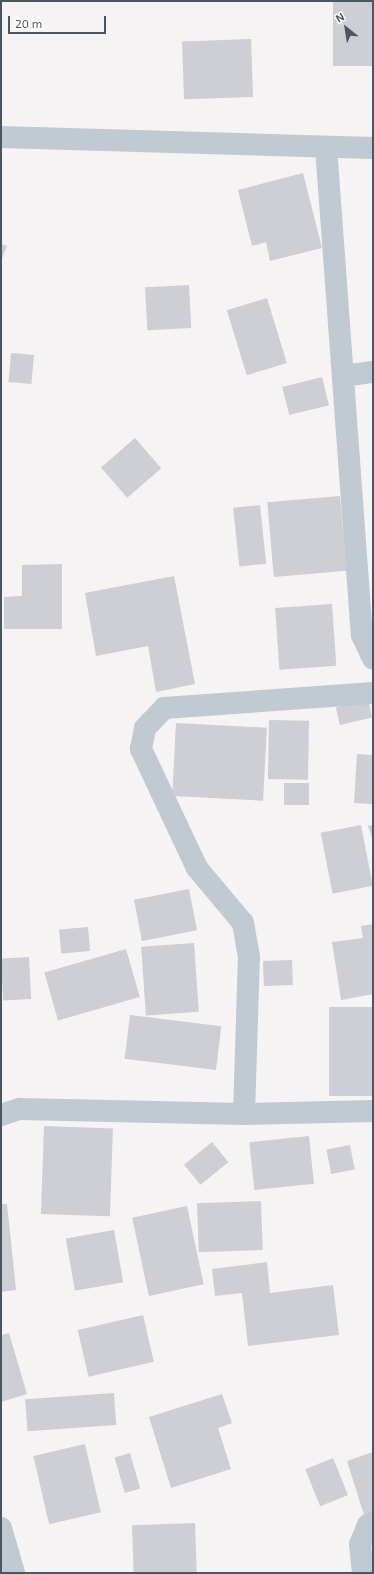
<!DOCTYPE html>
<html>
<head>
<meta charset="utf-8">
<style>
  body { margin:0 }
  #map { position:relative; width:374px; height:1574px; overflow:hidden; background:#f5f3f3; font-family:"Exo 2",sans-serif }
  div>[style] { position:absolute }
  [style*='--x'] { left:calc(var(--x)*1px); top:calc(var(--y)*1px); width:calc(var(--w)*1px); rotate:calc(var(--a)*1deg) }
  .building>* { inset:0; background:#cdcfd5; transform-origin:0 0 }
  .minor>* { height:22px; margin:-11px; padding:0 11px; transform-origin:11px; border-radius:11px; background:#c1cad2 }
  span { translate:-50% -50%; white-space:nowrap; text-align:center; line-height:1.15; -webkit-text-stroke:3px #fff; paint-order:stroke }
  .frame { position:absolute; inset:0; border:2px solid #4a5661; pointer-events:none }
  .north { position:absolute; left:326px; top:8px; width:40px; height:40px; -webkit-text-stroke:3px #fff; paint-order:stroke; rotate:330deg; font-size:11px; font-weight:700; line-height:16px; text-align:center; color:#4a5661 }
  .north::after { content:''; display:block; margin:auto; width:14px; height:18px; background:#4a5661; clip-path:polygon(50% 0,100% 100%,50% 72%,0 100%) }
  .scale { position:absolute; left:8px; top:16px; width:98px; height:18px; box-sizing:border-box; border:2px solid #4a5661; border-top:0; padding-left:5px; font-size:12px; line-height:14px; white-space:nowrap; color:#4a5661; -webkit-text-stroke:3px #fff; paint-order:stroke }
</style>
</head>
<body>
<div id="map">
  <div class="building">
    <div style="left:333px;top:1px;width:40px;height:65px"></div>
    <div style="left:251px;top:39px;width:58px;height:69px;rotate:88deg"></div>
    <div style="clip-path:polygon(303px 173px,322px 248px,270px 261px,266px 242px,252px 246px,238px 190px)"></div>
    <div style="clip-path:polygon(1px 244px,7px 246px,1px 261px)"></div>
    <div style="left:189px;top:285px;width:43px;height:44px;rotate:87deg"></div>
    <div style="left:267px;top:298px;width:68px;height:42px;rotate:73deg"></div>
    <div style="left:11px;top:353px;width:23px;height:29px;rotate:5deg"></div>
    <div style="left:322px;top:377px;width:29px;height:41px;rotate:76deg"></div>
    <div style="left:135px;top:438px;width:40px;height:45px;rotate:49deg"></div>
    <div style="left:340px;top:496px;width:75px;height:73px;rotate:85deg"></div>
    <div style="left:260px;top:505px;width:59px;height:27px;rotate:84deg"></div>
    <div style="clip-path:polygon(62px 564px,62px 629px,4px 629px,4px 597px,22px 596px,22px 565px)"></div>
    <div style="clip-path:polygon(174px 576px,195px 684px,156px 692px,148px 646px,96px 656px,85px 593px)"></div>
    <div style="left:332px;top:604px;width:62px;height:57px;rotate:86deg"></div>
    <div style="left:368px;top:700px;width:18px;height:33px;rotate:77deg"></div>
    <div style="left:269px;top:720px;width:40px;height:59px;rotate:1deg"></div>
    <div style="left:176px;top:723px;width:91px;height:73px;rotate:3deg"></div>
    <div style="clip-path:polygon(357px 754px,373px 755px,373px 804px,354px 803px)"></div>
    <div style="left:284px;top:783px;width:25px;height:22px"></div>
    <div style="left:361px;top:825px;width:62px;height:41px;rotate:79deg"></div>
    <div style="clip-path:polygon(373px 825px,373px 841px,368px 826px)"></div>
    <div style="left:189px;top:889px;width:42px;height:56px;rotate:79deg"></div>
    <div style="clip-path:polygon(373px 924px,373px 994px,341px 1000px,332px 942px,363px 938px,361px 926px)"></div>
    <div style="left:88px;top:927px;width:24px;height:29px;rotate:85deg"></div>
    <div style="left:194px;top:943px;width:69px;height:53px;rotate:86deg"></div>
    <div style="left:126px;top:949px;width:50px;height:85px;rotate:74deg"></div>
    <div style="left:29px;top:957px;width:42px;height:28px;rotate:87deg"></div>
    <div style="left:292px;top:960px;width:25px;height:29px;rotate:88deg"></div>
    <div style="left:373px;top:1007px;width:89px;height:44px;rotate:90deg"></div>
    <div style="left:130px;top:1015px;width:92px;height:44px;rotate:7deg"></div>
    <div style="left:44px;top:1126px;width:69px;height:88px;rotate:2deg"></div>
    <div style="left:309px;top:1136px;width:48px;height:60px;rotate:84deg"></div>
    <div style="left:212px;top:1142px;width:26px;height:36px;rotate:51deg"></div>
    <div style="left:350px;top:1145px;width:25px;height:24px;rotate:79deg"></div>
    <div style="left:261px;top:1201px;width:49px;height:64px;rotate:88deg"></div>
    <div style="clip-path:polygon(1px 1204px,7px 1204px,16px 1290px,1px 1292px)"></div>
    <div style="left:187px;top:1206px;width:80px;height:56px;rotate:78deg"></div>
    <div style="left:114px;top:1230px;width:53px;height:49px;rotate:80deg"></div>
    <div style="clip-path:polygon(267px 1262px,270px 1293px,333px 1285px,339px 1335px,248px 1346px,242px 1293px,215px 1296px,212px 1269px)"></div>
    <div style="left:143px;top:1315px;width:48px;height:67px;rotate:77deg"></div>
    <div style="clip-path:polygon(9px 1333px,27px 1394px,1px 1402px,1px 1335px)"></div>
    <div style="left:114px;top:1393px;width:32px;height:89px;rotate:86deg"></div>
    <div style="clip-path:polygon(222px 1394px,232px 1423px,218px 1428px,231px 1469px,171px 1488px,149px 1417px)"></div>
    <div style="left:85px;top:1444px;width:70px;height:53px;rotate:77deg"></div>
    <div style="clip-path:polygon(373px 1452px,373px 1515px,365px 1518px,347px 1461px)"></div>
    <div style="left:130px;top:1453px;width:37px;height:16px;rotate:74deg"></div>
    <div style="left:333px;top:1458px;width:40px;height:30px;rotate:68deg"></div>
    <div style="left:195px;top:1523px;width:50px;height:63px;rotate:88deg"></div>
  </div>
  <div class="minor">
    <div style="--x:1;--y:137;--w:372;--a:1.7"></div>
    <div style="--x:326;--y:147;--w:489;--a:85.8"></div>
    <div style="--x:362;--y:635;--w:26;--a:65"></div>
    <div style="--x:343;--y:376;--w:30;--a:-8"></div>
    <div style="--x:244;--y:1114;--w:157;--a:-88.2"></div>
    <div style="--x:249;--y:957;--w:35;--a:-100"></div>
    <div style="--x:243;--y:923;--w:72;--a:-129.9"></div>
    <div style="--x:197;--y:868;--w:132;--a:-115.2"></div>
    <div style="--x:141;--y:749;--w:21;--a:-79"></div>
    <div style="--x:145;--y:728;--w:28;--a:-46"></div>
    <div style="--x:164;--y:708;--w:210;--a:-4.1"></div>
    <div style="--x:1;--y:1115;--w:20;--a:-18"></div>
    <div style="--x:20;--y:1109;--w:224;--a:1.3"></div>
    <div style="--x:244;--y:1114;--w:129;--a:-1.3"></div>
    <div style="--x:1;--y:1528;--w:47;--a:73.9"></div>
    <div style="--x:363;--y:1573;--w:29;--a:-96"></div>
    <div style="--x:360;--y:1544;--w:21;--a:-67"></div>
    <div style="--x:368;--y:1525;--w:5;--a:-22"></div>
  </div>
  <div class="frame"></div>
  <div class="north">N</div>
  <div class="scale">20 m</div>
</div>
</body>
</html>
